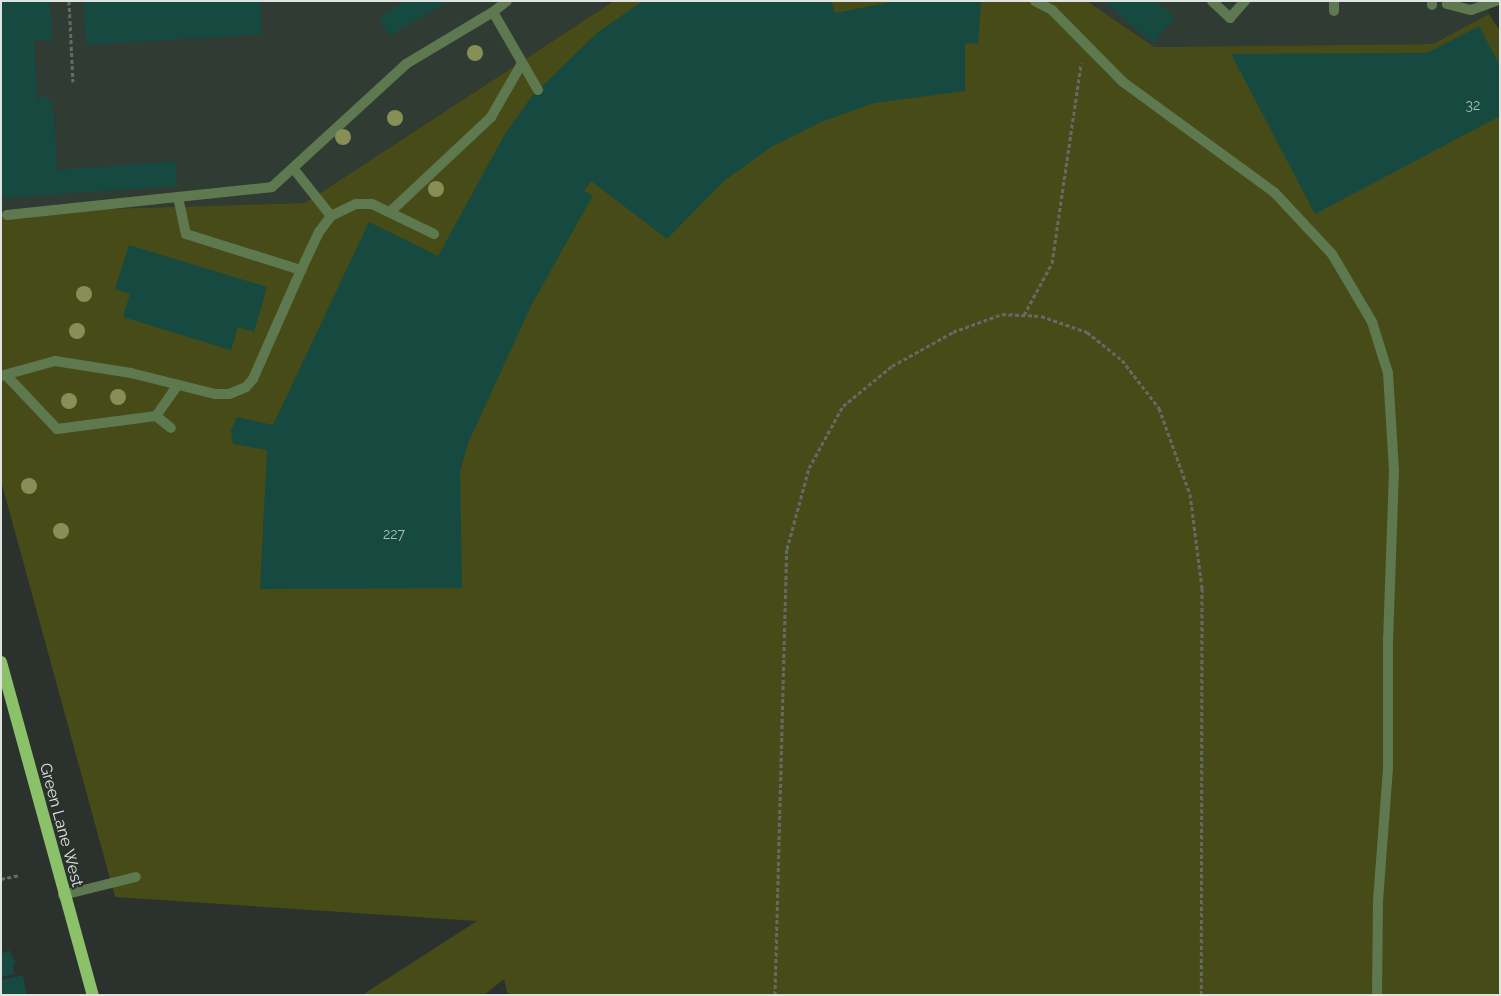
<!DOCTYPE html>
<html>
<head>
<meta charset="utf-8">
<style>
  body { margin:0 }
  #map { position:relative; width:1501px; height:996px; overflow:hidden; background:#2b312d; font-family:Raleway,sans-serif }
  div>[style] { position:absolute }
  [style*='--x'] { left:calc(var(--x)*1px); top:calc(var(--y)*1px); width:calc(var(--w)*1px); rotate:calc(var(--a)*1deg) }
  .built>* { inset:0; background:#2f3b33 }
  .green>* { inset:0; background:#474b17 }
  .building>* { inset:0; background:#16493f }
  .path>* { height:3px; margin-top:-1.5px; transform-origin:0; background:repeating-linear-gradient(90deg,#646a66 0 4px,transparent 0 6.5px) }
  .service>* { height:10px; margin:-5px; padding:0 5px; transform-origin:5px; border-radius:5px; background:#5e794f }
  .primary>* { height:12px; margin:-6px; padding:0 6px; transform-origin:6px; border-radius:6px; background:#8bc169 }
  .trees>* { width:16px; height:16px; margin:-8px; border-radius:50%; background:#878e56 }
  span { translate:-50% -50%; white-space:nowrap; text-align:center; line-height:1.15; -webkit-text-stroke:4px #2b312d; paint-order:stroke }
  .number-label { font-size:14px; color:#adbdb8 }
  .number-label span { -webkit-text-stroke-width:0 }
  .street-label { font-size:16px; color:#dfe4e1 }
  .frame { position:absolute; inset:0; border:2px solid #dfe4e1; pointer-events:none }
</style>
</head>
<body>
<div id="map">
  <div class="built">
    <div style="clip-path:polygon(1px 1px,614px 1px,305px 203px,1px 212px)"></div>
    <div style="clip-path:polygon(1087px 1px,1487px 1px,1489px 14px,1433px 44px,1154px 47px)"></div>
  </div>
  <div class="green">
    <div style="clip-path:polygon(614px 1px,1087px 1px,1154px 47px,1433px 44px,1489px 14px,1500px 31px,1500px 995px,508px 995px,504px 979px,484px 995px,362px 995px,477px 921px,115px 897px,1px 481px,1px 212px,305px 203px)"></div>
  </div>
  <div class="building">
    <div style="clip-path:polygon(1px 1px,50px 1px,52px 40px,34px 41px,37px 102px,43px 94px,54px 105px,51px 111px,54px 113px,57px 170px,176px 161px,177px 186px,2px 198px)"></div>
    <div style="clip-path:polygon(83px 1px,260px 1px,262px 34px,86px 45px)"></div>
    <div style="clip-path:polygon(400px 1px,448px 1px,390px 36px,379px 18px,401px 4px)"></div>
    <div style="clip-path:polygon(643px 1px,831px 1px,835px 13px,896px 1px,981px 1px,978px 44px,965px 43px,965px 91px,874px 103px,821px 122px,771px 147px,724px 181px,667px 239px,591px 181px,584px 191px,593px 195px,531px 306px,468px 443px,460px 471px,462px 588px,260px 589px,267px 450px,233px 444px,231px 430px,237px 417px,273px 425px,369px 222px,438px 256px,505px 134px,532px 96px,597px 33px)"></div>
    <div style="clip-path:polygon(1104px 1px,1156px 1px,1175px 17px,1153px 43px)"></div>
    <div style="clip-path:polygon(1479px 26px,1500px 66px,1500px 116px,1315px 214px,1231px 54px,1427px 53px)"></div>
    <div style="clip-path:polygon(129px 245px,267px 287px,254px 332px,238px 327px,231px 350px,123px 317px,130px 294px,115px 289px)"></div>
    <div style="clip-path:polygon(9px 950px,16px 963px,13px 965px,14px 974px,1px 977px,1px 954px)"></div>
    <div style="clip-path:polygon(23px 975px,27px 995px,1px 995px,1px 980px)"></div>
  </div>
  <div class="path">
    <div style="--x:69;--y:1;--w:81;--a:87.2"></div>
    <div style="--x:1024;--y:315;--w:59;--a:-61.7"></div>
    <div style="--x:1052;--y:263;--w:202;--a:-81.7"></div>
    <div style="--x:1;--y:879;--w:19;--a:-12"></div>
    <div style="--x:498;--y:995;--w:1;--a:0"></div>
    <div style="--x:775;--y:995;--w:446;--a:-88.5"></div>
    <div style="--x:787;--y:549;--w:84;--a:-74.8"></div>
    <div style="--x:809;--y:468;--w:71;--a:-61.3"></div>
    <div style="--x:843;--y:406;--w:63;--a:-39.2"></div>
    <div style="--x:892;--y:366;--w:70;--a:-29.1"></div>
    <div style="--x:953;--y:332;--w:52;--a:-20.2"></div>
    <div style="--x:1002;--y:314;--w:39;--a:3"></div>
    <div style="--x:1041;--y:316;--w:49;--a:19.2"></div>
    <div style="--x:1087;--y:332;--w:45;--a:38.7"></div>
    <div style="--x:1122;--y:360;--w:61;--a:52.4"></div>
    <div style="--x:1159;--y:408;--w:91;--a:70.2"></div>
    <div style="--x:1190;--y:494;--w:95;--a:82.7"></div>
    <div style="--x:1202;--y:588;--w:407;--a:90.1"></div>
  </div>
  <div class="service">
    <div style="--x:507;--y:1;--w:18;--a:142"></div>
    <div style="--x:493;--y:12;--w:90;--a:60"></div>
    <div style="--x:1035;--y:1;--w:19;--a:28"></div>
    <div style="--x:1052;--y:10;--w:101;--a:45.4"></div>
    <div style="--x:1123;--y:82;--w:187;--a:36.1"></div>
    <div style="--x:1274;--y:192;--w:85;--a:46.9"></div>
    <div style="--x:1332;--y:254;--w:79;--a:59.5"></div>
    <div style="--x:1372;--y:322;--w:53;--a:72.6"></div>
    <div style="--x:1388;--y:373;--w:97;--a:86.5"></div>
    <div style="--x:1394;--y:470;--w:168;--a:92"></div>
    <div style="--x:1388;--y:638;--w:130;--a:90"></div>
    <div style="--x:1388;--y:768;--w:133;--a:94.3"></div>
    <div style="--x:1378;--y:901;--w:94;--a:90.6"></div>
    <div style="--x:1212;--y:1;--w:25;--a:43"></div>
    <div style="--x:1230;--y:18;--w:23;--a:-49"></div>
    <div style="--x:1334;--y:1;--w:10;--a:90"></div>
    <div style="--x:1432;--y:1;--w:4;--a:90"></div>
    <div style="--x:1447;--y:1;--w:3;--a:90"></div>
    <div style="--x:1447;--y:4;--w:25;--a:14"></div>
    <div style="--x:1471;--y:10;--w:27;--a:-20"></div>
    <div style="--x:293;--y:168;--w:61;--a:51.6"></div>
    <div style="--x:331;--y:216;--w:28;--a:-26"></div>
    <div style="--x:356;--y:204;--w:16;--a:0"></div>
    <div style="--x:372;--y:204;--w:69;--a:25.8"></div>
    <div style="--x:178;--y:197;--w:38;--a:78"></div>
    <div style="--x:186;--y:234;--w:121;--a:17.4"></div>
    <div style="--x:301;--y:270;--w:42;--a:-64.7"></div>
    <div style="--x:319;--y:232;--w:20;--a:-53"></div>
    <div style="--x:390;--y:212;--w:139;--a:-43.2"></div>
    <div style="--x:491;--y:117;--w:62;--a:-60.1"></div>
    <div style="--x:7;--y:215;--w:266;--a:-6"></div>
    <div style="--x:272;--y:187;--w:182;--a:-42.5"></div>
    <div style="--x:406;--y:64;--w:101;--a:-30.9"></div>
    <div style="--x:6;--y:375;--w:74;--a:46.6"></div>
    <div style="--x:57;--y:429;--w:100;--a:-7.5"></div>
    <div style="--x:156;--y:416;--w:38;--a:-55"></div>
    <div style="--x:1;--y:376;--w:56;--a:-15.5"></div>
    <div style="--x:55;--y:361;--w:77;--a:9"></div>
    <div style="--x:131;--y:373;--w:87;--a:14"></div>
    <div style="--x:215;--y:394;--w:14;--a:0"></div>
    <div style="--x:229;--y:394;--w:18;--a:-22"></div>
    <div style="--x:246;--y:387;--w:11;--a:-49"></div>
    <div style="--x:253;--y:379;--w:119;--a:-66.2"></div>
    <div style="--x:156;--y:416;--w:19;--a:39"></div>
    <div style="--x:63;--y:895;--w:75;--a:-13.9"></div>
  </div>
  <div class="primary">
    <div style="--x:1;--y:662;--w:345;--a:74.6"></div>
  </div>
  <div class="trees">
    <div style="left:475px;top:53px"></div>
    <div style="left:395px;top:118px"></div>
    <div style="left:343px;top:137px"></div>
    <div style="left:436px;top:189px"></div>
    <div style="left:84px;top:294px"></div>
    <div style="left:77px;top:331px"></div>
    <div style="left:118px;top:397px"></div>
    <div style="left:69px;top:401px"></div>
    <div style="left:29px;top:486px"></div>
    <div style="left:61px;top:531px"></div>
  </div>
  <div class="number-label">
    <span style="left:1473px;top:105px">32</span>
    <span style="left:394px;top:534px">227</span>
  </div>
  <div class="street-label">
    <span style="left:61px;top:825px;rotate:75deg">Green Lane West</span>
  </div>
  <div class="frame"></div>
</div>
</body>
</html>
